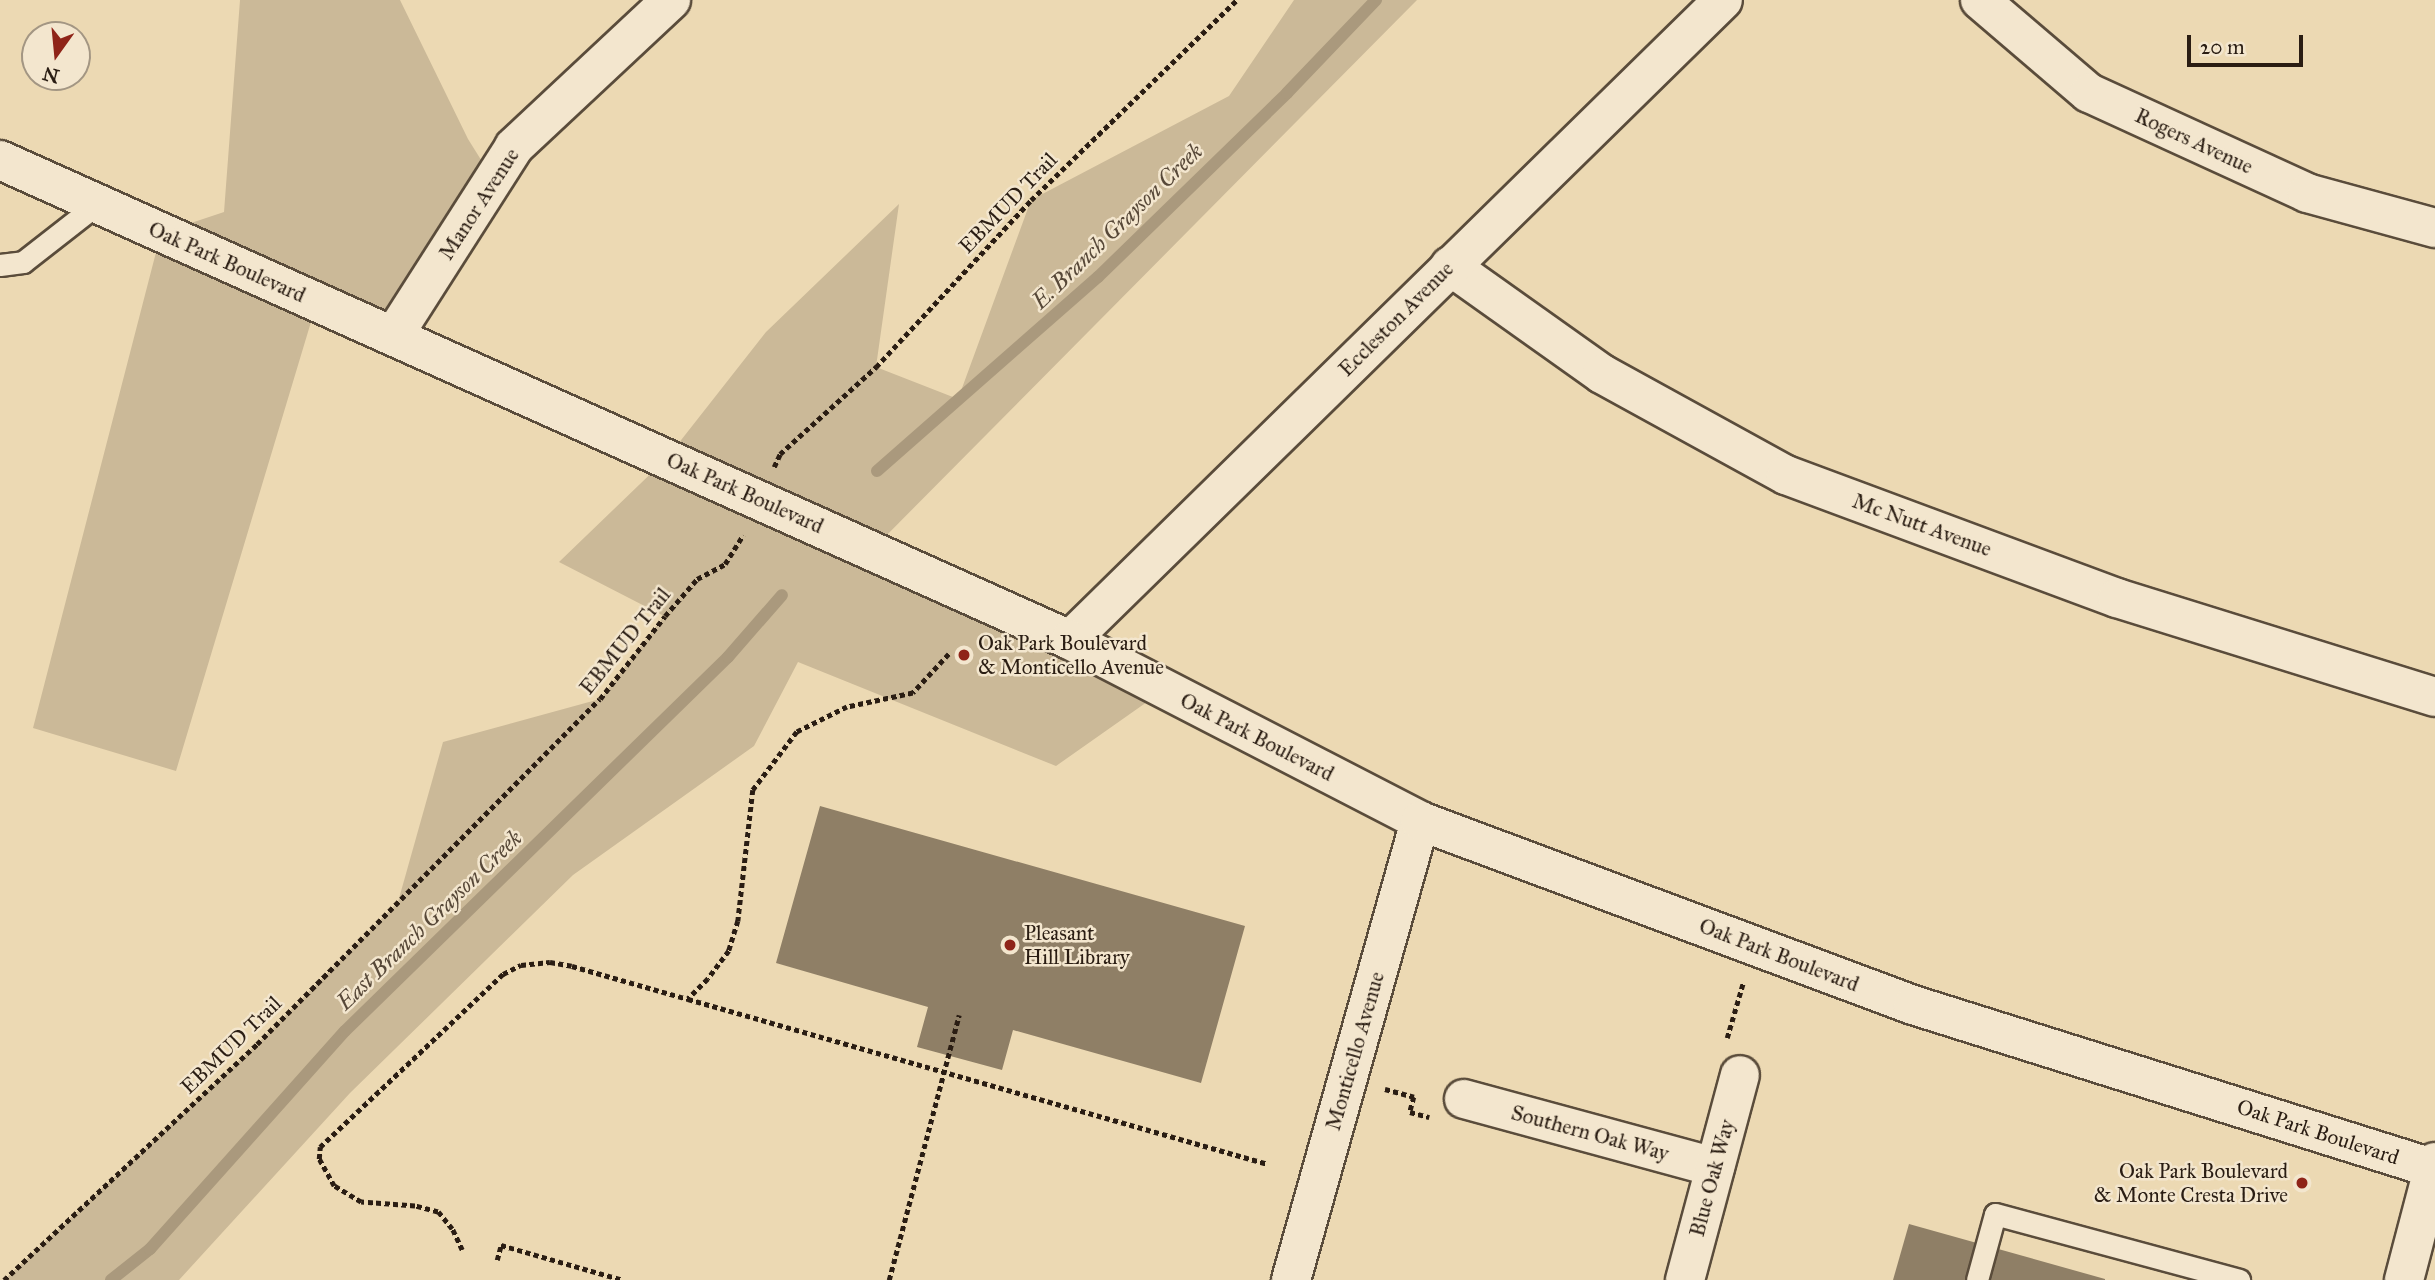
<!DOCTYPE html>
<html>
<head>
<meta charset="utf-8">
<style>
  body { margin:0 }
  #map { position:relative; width:2435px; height:1280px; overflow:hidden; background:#ecd9b3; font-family:"IM FELL Great Primer",serif }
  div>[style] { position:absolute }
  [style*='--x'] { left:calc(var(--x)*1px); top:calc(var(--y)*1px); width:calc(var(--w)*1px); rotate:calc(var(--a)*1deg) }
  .green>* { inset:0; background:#cbb998 }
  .stream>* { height:12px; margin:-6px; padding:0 6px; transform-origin:6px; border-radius:6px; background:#aa997d }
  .building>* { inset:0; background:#8f7f66 }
  .path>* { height:4.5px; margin-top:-2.25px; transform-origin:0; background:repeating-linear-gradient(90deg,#2a1d13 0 5px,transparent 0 8.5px) }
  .roads { filter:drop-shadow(2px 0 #5a4c3b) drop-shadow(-2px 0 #5a4c3b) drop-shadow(0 2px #5a4c3b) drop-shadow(0 -2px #5a4c3b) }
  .service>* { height:21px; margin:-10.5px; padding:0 10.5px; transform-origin:10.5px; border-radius:10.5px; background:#f3e6ce }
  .minor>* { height:38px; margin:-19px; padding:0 19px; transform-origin:19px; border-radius:19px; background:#f3e6ce }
  .tertiary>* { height:38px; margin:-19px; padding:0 19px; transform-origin:19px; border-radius:19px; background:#f3e6ce }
  .dots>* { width:19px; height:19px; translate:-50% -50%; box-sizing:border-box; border:4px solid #f3e6ce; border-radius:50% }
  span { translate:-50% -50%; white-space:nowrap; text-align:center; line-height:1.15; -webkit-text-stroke:5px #f3e6ce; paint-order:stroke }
  .street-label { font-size:21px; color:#2a1d13 }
  .poi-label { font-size:21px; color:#2a1d13 }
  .left { translate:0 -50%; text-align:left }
  .right { translate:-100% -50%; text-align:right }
  .water-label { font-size:23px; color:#574838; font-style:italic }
  .north { position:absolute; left:21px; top:21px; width:70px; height:70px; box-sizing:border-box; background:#f3e6ce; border:2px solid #a39683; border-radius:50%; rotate:195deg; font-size:19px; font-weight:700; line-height:28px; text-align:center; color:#2a1d13 }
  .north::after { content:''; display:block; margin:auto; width:24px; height:32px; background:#8f2418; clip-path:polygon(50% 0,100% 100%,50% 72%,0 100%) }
  .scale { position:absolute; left:2187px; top:35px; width:116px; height:32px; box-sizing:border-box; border:4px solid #2a1d13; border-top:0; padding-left:9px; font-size:21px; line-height:24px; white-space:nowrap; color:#2a1d13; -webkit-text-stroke:5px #f3e6ce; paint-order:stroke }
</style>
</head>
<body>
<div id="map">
  <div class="green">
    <div style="clip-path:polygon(240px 0,400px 0,468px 139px,493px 179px,394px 335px,317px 302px,176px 771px,33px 728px,161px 233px,224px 212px)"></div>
    <div style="clip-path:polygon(1294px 0,1417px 0,872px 550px,1164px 690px,1056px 766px,798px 662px,754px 746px,573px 875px,350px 1093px,179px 1280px,4px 1280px,257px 1044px,398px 902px,443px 742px,600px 699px,664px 616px,559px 562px,667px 458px,766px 332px,899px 204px,876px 367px,958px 399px,1031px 200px,1229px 96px)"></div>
  </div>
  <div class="stream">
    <div style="--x:877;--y:471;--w:294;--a:-41.3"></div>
    <div style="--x:1098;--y:277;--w:264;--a:-44.2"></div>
    <div style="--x:1287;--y:93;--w:129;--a:-46.3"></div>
    <div style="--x:111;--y:1280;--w:50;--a:-38.5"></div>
    <div style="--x:150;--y:1249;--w:292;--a:-48.2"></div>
    <div style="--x:345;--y:1031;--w:535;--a:-44.32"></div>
    <div style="--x:728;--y:657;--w:82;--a:-48.9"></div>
  </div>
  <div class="building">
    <div style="clip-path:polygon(820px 806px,1245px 926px,1201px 1083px,1013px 1030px,1002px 1070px,917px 1047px,928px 1007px,776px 963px)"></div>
    <div style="clip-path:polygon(1909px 1224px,2105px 1279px,2105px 1280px,1893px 1280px)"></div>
  </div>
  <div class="path">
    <div style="--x:774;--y:467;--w:14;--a:-65"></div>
    <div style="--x:780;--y:454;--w:130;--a:-42.2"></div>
    <div style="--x:876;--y:367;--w:228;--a:-47.1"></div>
    <div style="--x:1031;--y:200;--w:287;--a:-44.2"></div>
    <div style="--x:949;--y:654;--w:53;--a:132.7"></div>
    <div style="--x:913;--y:693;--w:67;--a:168"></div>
    <div style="--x:847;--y:707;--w:56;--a:153.4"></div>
    <div style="--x:797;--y:732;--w:73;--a:127.2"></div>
    <div style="--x:753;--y:790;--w:132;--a:96.5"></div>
    <div style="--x:738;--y:921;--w:31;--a:107"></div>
    <div style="--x:729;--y:951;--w:35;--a:127"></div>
    <div style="--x:708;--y:979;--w:28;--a:135"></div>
    <div style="--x:688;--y:999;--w:603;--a:15.88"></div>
    <div style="--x:1727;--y:1038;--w:57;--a:-73.8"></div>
    <div style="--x:1385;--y:1089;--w:30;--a:15"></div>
    <div style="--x:1414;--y:1097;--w:16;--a:105"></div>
    <div style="--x:1410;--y:1112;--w:20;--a:15"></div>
    <div style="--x:462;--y:1250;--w:23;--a:-115"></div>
    <div style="--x:452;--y:1229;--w:22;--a:-129"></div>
    <div style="--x:438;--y:1212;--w:24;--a:-165"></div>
    <div style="--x:415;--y:1206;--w:54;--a:-175.8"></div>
    <div style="--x:361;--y:1202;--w:31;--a:-149"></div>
    <div style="--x:334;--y:1186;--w:31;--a:-119"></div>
    <div style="--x:319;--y:1159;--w:12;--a:-85"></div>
    <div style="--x:320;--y:1147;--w:252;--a:-43.4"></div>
    <div style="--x:503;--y:974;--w:20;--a:-27"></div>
    <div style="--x:521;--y:965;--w:29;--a:-6"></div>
    <div style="--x:550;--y:962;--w:22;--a:10"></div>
    <div style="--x:572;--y:966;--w:121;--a:15.9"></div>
    <div style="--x:497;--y:1260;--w:16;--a:-75"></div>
    <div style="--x:501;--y:1245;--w:127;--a:16"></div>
    <div style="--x:4;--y:1280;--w:346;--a:-43"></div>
    <div style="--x:257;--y:1044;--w:486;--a:-45.2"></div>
    <div style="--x:600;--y:699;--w:105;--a:-51.9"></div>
    <div style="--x:665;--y:616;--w:49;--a:-49.1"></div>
    <div style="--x:697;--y:579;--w:32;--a:-28"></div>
    <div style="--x:725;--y:564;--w:34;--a:-58"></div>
    <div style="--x:889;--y:1280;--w:274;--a:-75.2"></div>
  </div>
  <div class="roads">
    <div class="service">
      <div style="--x:0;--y:265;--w:23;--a:-7"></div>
      <div style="--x:23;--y:262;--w:93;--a:-38"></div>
      <div style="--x:1977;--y:1280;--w:68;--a:-74.7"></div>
      <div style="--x:1995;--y:1214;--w:253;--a:15.1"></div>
    </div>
    <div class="minor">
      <div style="--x:1980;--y:0;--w:143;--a:40.5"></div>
      <div style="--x:2089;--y:93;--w:240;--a:24.6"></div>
      <div style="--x:2307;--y:193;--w:133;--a:15.3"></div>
      <div style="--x:1450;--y:266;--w:186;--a:35.4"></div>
      <div style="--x:1602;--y:374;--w:210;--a:28.8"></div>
      <div style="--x:1786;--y:475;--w:353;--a:20.4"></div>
      <div style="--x:2117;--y:598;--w:333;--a:17.3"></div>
      <div style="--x:394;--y:335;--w:223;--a:-57.4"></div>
      <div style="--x:514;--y:147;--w:215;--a:-43.1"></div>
      <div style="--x:1070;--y:640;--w:914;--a:-44.42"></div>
      <div style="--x:1464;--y:1099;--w:260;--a:15.2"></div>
      <div style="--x:1291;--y:1280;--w:477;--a:-74.3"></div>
      <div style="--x:1685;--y:1280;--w:212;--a:-75"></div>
      <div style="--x:2404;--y:1280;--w:122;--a:-75.3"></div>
    </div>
    <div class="tertiary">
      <div style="--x:0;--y:160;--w:1173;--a:24.16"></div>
      <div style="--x:1070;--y:640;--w:394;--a:27.3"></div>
      <div style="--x:1420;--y:821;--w:526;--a:20.47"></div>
      <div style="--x:1913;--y:1005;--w:547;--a:17.44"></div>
    </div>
  </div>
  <div class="dots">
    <div style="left:964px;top:655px;background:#8f2418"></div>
    <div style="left:1010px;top:945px;background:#8f2418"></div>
    <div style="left:2302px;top:1183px;background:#8f2418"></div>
  </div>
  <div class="street-label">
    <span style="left:2194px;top:141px;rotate:25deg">Rogers Avenue</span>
    <span style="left:1008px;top:203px;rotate:-46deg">EBMUD Trail</span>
    <span style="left:479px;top:204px;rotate:-57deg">Manor Avenue</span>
    <span style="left:227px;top:262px;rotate:24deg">Oak Park Boulevard</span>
    <span style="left:1396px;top:319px;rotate:-45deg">Eccleston Avenue</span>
    <span style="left:745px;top:493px;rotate:24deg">Oak Park Boulevard</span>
    <span style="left:1922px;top:525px;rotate:20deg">Mc Nutt Avenue</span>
    <span style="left:625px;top:641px;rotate:-51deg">EBMUD Trail</span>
    <span style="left:1257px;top:737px;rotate:27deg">Oak Park Boulevard</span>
    <span style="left:1779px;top:955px;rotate:21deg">Oak Park Boulevard</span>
    <span style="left:231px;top:1045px;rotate:-44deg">EBMUD Trail</span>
    <span style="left:1355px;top:1051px;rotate:-74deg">Monticello Avenue</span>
    <span style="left:2318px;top:1132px;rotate:18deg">Oak Park Boulevard</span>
    <span style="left:1590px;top:1133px;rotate:15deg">Southern Oak Way</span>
    <span style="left:1712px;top:1178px;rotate:-75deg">Blue Oak Way</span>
  </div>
  <div class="poi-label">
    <span class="left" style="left:978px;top:655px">Oak Park Boulevard<br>&amp; Monticello Avenue</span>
    <span class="left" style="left:1024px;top:945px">Pleasant<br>Hill Library</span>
    <span class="right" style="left:2288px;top:1183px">Oak Park Boulevard<br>&amp; Monte Cresta Drive</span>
  </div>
  <div class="water-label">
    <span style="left:1117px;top:226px;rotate:-44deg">E. Branch Grayson Creek</span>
    <span style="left:429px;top:920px;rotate:-44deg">East Branch Grayson Creek</span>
  </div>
  <div class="north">N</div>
  <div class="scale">20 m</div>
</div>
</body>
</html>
